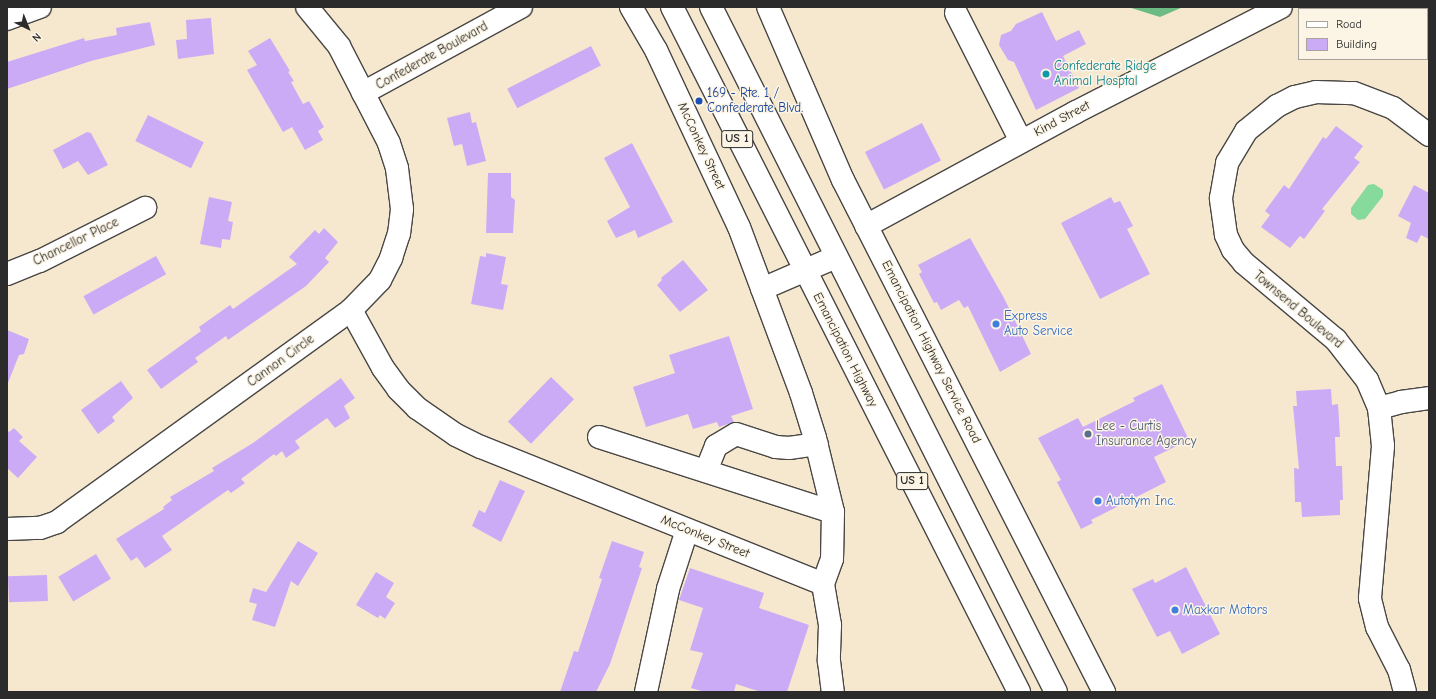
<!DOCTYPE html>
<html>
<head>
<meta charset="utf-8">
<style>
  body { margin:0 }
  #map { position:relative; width:1436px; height:699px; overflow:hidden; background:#f6e8cf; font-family:"Comic Neue",sans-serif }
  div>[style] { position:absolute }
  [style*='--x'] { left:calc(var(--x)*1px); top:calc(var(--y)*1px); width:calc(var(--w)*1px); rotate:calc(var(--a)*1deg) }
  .green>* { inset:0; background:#85da9c }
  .forest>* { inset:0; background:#6cba84 }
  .building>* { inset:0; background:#ccabf6; transform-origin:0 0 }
  .roads { filter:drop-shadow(1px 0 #494744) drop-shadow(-1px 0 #494744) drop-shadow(0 1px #494744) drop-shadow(0 -1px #494744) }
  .minor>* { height:22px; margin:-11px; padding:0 11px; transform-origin:11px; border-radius:11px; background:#fff }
  .major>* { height:22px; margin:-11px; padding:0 11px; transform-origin:11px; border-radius:11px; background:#fff }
  .dots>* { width:11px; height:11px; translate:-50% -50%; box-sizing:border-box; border:2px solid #fcf5e5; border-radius:50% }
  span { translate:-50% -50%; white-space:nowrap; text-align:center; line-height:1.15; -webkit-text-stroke:3px #fcf5e5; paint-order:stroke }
  .shield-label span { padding:1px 3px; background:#fcf5e5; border:1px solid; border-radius:3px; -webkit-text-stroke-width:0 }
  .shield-label { font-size:12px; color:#2b2b2b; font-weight:700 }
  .street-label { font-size:13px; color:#2b2b2b }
  .culture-label { font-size:13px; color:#0d838f }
  .left { translate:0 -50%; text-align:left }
  .transit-label { font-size:13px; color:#164399 }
  .shop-label { font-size:13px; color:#366cbe }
  .service-label { font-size:13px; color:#4e5e75 }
  .frame { position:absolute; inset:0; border:8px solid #2b2b2b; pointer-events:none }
  .legend { position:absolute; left:1298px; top:8px; width:130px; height:52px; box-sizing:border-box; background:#fcf5e5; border:1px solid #a8a49b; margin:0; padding:5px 7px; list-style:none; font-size:12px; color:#2b2b2b }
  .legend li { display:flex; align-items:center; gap:8px; height:20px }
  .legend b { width:20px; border:1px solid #a8a49b }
  .north { position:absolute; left:8px; top:8px; width:40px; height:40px; -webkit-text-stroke:3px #fcf5e5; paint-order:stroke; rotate:137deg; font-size:11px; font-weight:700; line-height:16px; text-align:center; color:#2b2b2b }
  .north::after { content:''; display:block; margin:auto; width:14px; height:18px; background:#2b2b2b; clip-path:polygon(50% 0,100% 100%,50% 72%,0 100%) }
</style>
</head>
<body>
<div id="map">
  <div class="green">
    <div style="clip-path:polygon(1374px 184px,1383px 190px,1383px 196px,1365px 219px,1358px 220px,1351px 214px,1351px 208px,1368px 185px)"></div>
  </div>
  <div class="forest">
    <div style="clip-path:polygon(1128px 7px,1183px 7px,1160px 17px)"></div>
  </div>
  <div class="building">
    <div style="clip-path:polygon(1042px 12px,1056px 41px,1079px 30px,1086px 44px,1063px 56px,1079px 88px,1036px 110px,1014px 62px,1008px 60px,999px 45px,1001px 35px,1011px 31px,1016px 24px)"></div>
    <div style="clip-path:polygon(211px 18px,214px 54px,178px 59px,176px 40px,187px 39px,186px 20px)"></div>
    <div style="clip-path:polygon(150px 22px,155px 45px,91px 61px,7px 89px,7px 62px,84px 38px,85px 41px,117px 35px,116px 28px)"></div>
    <div style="clip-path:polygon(270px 38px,290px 71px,288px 72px,294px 81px,291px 82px,303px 104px,309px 101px,324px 127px,318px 131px,323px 140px,305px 150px,292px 127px,283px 132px,247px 70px,257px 65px,248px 51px)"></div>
    <div style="left:591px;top:46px;width:22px;height:94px;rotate:63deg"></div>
    <div style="clip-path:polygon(470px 112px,472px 123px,476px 122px,486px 161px,467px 166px,462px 144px,454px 146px,447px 118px)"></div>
    <div style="left:148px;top:115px;width:62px;height:29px;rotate:26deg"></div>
    <div style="left:922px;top:123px;width:42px;height:64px;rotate:63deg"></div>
    <div style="clip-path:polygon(1336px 126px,1363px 146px,1354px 158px,1360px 162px,1322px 209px,1325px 211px,1304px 239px,1300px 236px,1290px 248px,1261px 227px,1270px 215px,1265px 211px,1284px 185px,1289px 189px,1323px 137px,1326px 139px)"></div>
    <div style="clip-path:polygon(87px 132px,91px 133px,108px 165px,88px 175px,78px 161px,63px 169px,53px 150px)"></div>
    <div style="clip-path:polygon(632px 143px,673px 222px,638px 238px,635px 230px,616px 238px,607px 221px,630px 207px,604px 158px)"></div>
    <div style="clip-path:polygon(488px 173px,511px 173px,511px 197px,515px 200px,513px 233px,486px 233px)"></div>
    <div style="clip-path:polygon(1414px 185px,1429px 193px,1429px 239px,1421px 235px,1417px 243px,1406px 238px,1411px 223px,1398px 216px)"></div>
    <div style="clip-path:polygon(209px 197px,232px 202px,228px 221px,233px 222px,230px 240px,222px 239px,221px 248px,200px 244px)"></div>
    <div style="clip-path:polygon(1111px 197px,1114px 203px,1120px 201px,1133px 226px,1127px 229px,1150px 274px,1100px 299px,1061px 223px)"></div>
    <div style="clip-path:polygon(324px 228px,338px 242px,325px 258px,329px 262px,306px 286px,228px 340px,226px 336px,195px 358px,198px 362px,161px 389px,147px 370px,201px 331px,199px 327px,230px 305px,233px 309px,297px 264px,289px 257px,315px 230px,319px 234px)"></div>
    <div style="clip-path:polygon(970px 238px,1004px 298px,1031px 354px,1000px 372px,968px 306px,964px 308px,959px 300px,941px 310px,937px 302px,934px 303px,919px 274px,922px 272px,918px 265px)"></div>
    <div style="clip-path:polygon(486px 253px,506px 257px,501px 284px,508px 285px,503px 310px,471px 304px,480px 256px,486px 257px)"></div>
    <div style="left:156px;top:256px;width:21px;height:83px;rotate:61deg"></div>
    <div style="clip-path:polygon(683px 260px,708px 290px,680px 312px,657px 285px,662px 280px,661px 278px)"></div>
    <div style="clip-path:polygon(7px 330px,29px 339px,24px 354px,19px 355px,8px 383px)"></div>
    <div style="clip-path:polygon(729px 336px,753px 409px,731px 416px,734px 422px,719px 427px,717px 422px,693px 429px,688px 414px,646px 427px,633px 387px,675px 373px,669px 355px)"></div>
    <div style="left:551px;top:377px;width:32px;height:62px;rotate:44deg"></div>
    <div style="clip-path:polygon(341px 378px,355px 398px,344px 406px,350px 418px,335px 428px,327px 418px,295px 441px,300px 448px,286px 458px,282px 451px,276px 456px,274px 454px,241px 479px,245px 483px,231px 493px,228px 490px,162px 536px,172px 550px,145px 568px,137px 557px,131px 561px,116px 539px,164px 509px,163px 507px,172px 500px,170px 497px,214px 471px,212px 468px,253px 443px)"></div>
    <div style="clip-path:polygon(121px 381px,133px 398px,112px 417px,115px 421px,98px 434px,81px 410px)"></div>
    <div style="clip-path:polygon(1162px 384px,1189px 440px,1154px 457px,1166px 482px,1091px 520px,1093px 523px,1081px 529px,1057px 482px,1061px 480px,1038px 438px,1078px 418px,1083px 427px,1135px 401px,1133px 398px)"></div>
    <div style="clip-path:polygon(1331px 389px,1332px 405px,1338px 404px,1340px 437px,1335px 437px,1336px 466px,1342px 466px,1343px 500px,1340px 500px,1340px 515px,1302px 517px,1301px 502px,1295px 502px,1294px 468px,1299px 469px,1293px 406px,1297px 406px,1296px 391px)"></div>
    <div style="clip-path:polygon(14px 428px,23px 437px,19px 441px,37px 457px,18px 478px,7px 468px,7px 430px,9px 432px)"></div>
    <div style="clip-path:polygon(500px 480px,525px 491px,501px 542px,472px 526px,479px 510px,485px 513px)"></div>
    <div style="clip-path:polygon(298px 541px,318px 553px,298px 586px,291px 581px,275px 627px,252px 620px,257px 604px,249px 602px,253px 588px,266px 592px)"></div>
    <div style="clip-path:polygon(612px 541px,644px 552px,639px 567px,642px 568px,610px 664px,596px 692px,560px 692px,574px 651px,578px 652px,602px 579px,599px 578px)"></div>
    <div style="left:96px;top:554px;width:29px;height:44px;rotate:59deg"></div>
    <div style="clip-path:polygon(1186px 567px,1220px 634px,1182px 654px,1170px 631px,1157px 637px,1132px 589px,1153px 579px,1155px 583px)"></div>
    <div style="clip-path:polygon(690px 568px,764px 593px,759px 608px,809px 625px,787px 692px,761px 692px,736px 684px,734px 692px,705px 692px,691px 688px,703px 653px,690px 650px,703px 608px,679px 600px)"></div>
    <div style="clip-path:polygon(376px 572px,394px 583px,386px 597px,395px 603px,385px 619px,380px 615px,378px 618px,356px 605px)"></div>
    <div style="left:47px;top:575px;width:26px;height:39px;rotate:88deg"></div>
  </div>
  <div class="roads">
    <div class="minor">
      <div style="--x:631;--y:7;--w:50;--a:59.8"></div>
      <div style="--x:656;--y:50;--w:195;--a:64.9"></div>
      <div style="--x:739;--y:227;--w:177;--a:69.5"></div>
      <div style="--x:801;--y:393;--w:47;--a:72.7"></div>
      <div style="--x:815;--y:438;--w:76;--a:76.3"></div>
      <div style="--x:833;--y:512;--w:47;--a:91.2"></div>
      <div style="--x:832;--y:559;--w:27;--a:110"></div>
      <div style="--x:823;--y:584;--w:42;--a:80.3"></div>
      <div style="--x:830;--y:625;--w:36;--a:92"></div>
      <div style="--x:829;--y:661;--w:31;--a:83"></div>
      <div style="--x:768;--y:7;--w:189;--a:66.6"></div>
      <div style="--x:843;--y:180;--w:575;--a:62.99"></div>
      <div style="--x:956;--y:13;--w:144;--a:63.1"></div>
      <div style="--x:7;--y:19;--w:35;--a:-20"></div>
      <div style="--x:363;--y:93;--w:180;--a:-28.6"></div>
      <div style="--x:866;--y:226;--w:239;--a:-28.5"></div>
      <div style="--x:1076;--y:112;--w:230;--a:-27.1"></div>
      <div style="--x:7;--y:274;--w:35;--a:-22"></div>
      <div style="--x:40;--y:261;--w:118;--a:-26.8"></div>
      <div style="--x:762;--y:289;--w:81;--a:-23.4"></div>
      <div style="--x:351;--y:310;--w:66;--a:61.1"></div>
      <div style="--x:383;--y:368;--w:26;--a:54"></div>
      <div style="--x:398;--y:389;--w:27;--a:45"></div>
      <div style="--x:417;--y:408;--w:47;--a:34.7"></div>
      <div style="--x:456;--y:435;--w:28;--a:26"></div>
      <div style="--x:481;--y:447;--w:368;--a:21.8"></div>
      <div style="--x:1379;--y:408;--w:23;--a:-15"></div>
      <div style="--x:1401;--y:402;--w:28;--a:-8"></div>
      <div style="--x:599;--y:437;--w:246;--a:17.8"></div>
      <div style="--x:706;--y:471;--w:27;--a:-68"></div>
      <div style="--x:716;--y:446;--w:23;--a:-31"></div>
      <div style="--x:736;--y:434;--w:42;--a:18"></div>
      <div style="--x:776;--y:447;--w:13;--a:4"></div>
      <div style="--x:789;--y:448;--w:28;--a:-8"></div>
      <div style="--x:7;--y:529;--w:33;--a:-2"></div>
      <div style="--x:40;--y:528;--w:18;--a:-19"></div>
      <div style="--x:57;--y:522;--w:362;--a:-35.8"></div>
      <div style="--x:351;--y:310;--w:42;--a:-46"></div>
      <div style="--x:380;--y:280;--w:25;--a:-63"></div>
      <div style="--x:391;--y:258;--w:25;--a:-72"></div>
      <div style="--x:399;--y:234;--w:25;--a:-83"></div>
      <div style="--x:402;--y:209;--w:41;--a:-97"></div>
      <div style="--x:397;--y:168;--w:26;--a:-108"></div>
      <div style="--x:389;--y:143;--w:109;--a:-117.3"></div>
      <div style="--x:339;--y:46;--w:50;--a:-129.4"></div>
      <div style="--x:646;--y:692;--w:105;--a:-77.9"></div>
      <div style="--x:668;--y:589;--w:62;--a:-72.1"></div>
      <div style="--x:1405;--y:692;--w:23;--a:-105"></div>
      <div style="--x:1399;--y:670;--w:48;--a:-117.1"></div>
      <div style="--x:1377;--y:627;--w:30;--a:-104"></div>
      <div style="--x:1370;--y:598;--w:153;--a:-85.1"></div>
      <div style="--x:1383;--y:446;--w:38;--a:-96"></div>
      <div style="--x:1379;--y:408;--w:30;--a:-113"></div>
      <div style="--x:1367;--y:380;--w:51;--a:-127.8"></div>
      <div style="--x:1336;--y:340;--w:120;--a:-140.1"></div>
      <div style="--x:1244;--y:263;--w:17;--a:-130"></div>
      <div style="--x:1233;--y:250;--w:17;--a:-115"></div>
      <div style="--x:1226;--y:235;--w:37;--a:-98"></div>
      <div style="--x:1221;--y:198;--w:36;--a:-80"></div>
      <div style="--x:1227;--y:163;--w:37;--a:-59"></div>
      <div style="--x:1246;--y:131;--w:40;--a:-39"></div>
      <div style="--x:1277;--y:106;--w:20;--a:-27"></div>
      <div style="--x:1295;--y:97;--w:22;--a:-13"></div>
      <div style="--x:1316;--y:92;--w:38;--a:2"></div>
      <div style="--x:1354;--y:93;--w:42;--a:21"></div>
      <div style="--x:1393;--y:108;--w:45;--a:36.9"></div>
    </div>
    <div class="major">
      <div style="--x:672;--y:7;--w:768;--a:63.13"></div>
      <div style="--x:711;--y:7;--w:767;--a:63.27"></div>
    </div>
  </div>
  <div class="dots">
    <div style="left:1046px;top:74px;background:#0f9aa8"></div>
    <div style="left:699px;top:101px;background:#1a4fb4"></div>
    <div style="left:996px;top:324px;background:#3f7fe0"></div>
    <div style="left:1088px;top:434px;background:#5c6f8a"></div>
    <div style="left:1098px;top:501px;background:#3f7fe0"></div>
    <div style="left:1175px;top:610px;background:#3f7fe0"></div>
  </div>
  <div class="shield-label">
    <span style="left:737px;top:139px">US 1</span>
    <span style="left:912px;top:481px">US 1</span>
  </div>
  <div class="street-label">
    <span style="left:432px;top:56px;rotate:-29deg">Confederate Boulevard</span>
    <span style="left:1062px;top:119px;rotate:-28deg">Kind Street</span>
    <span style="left:701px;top:146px;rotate:65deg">McConkey Street</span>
    <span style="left:76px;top:242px;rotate:-26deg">Chancellor Place</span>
    <span style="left:1298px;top:310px;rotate:40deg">Townsend Boulevard</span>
    <span style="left:845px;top:350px;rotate:63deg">Emancipation Highway</span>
    <span style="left:931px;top:352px;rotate:63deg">Emancipation Highway Service Road</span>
    <span style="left:281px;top:361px;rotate:-36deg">Cannon Circle</span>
    <span style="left:705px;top:537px;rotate:22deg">McConkey Street</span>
  </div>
  <div class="culture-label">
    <span class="left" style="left:1054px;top:74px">Confederate Ridge<br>Animal Hosptal</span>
  </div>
  <div class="transit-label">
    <span class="left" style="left:707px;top:101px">169 - Rte. 1 /<br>Confederate Blvd.</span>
  </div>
  <div class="shop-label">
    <span class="left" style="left:1004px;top:324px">Express<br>Auto Service</span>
    <span class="left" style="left:1106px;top:501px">Autotym Inc.</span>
    <span class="left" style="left:1183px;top:610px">Maxkar Motors</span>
  </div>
  <div class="service-label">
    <span class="left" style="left:1096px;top:434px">Lee - Curtis<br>Insurance Agency</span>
  </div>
  <div class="frame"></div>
  <ul class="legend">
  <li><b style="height:5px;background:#fff"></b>Road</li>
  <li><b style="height:11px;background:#ccabf6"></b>Building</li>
  </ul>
  <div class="north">N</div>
</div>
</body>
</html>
